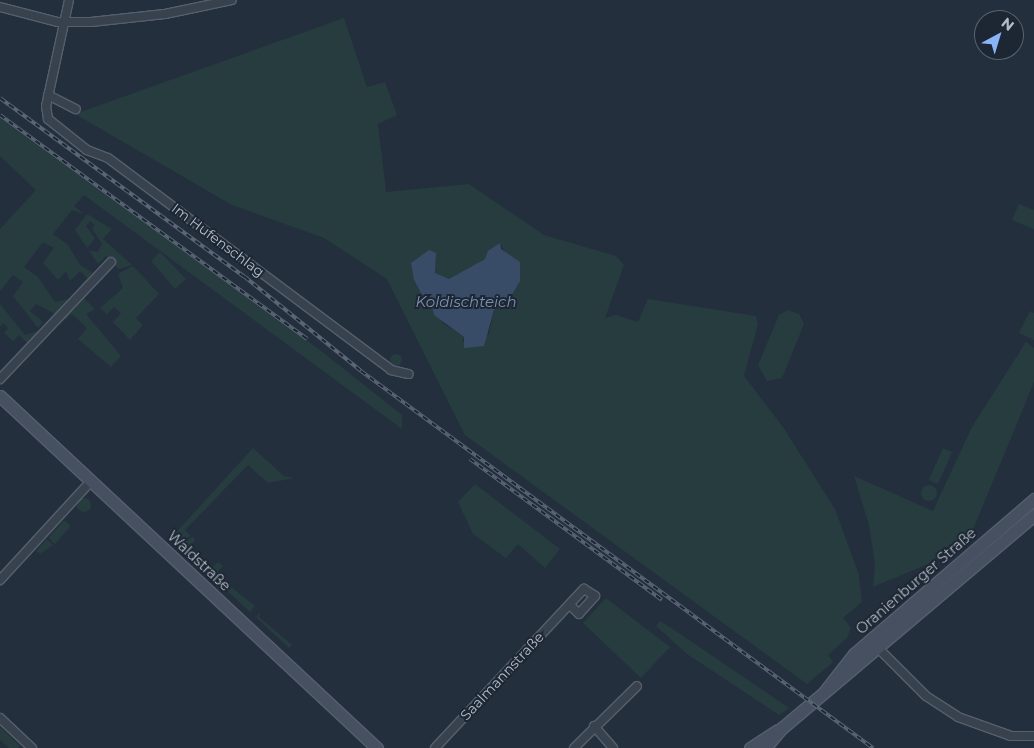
<!DOCTYPE html>
<html>
<head>
<meta charset="utf-8">
<style>
  body { margin:0 }
  #map { position:relative; width:1034px; height:748px; overflow:hidden; background:#242f3e; font-family:Montserrat,sans-serif }
  div>[style] { position:absolute }
  [style*='--x'] { left:calc(var(--x)*1px); top:calc(var(--y)*1px); width:calc(var(--w)*1px); rotate:calc(var(--a)*1deg) }
  .green>* { inset:0; background:#263c3f; transform-origin:0 0 }
  .round { border-radius:50% }
  .water>* { inset:0; background:#394c67 }
  .roads { filter:drop-shadow(1px 0 #565f6c) drop-shadow(-1px 0 #565f6c) drop-shadow(0 1px #565f6c) drop-shadow(0 -1px #565f6c) }
  .minor>* { height:8px; margin:-4px; padding:0 4px; transform-origin:4px; border-radius:4px; background:#38414e }
  .secondary>* { height:11px; margin:-5.5px; padding:0 5.5px; transform-origin:5.5px; border-radius:5.5px; background:#465061 }
  .rail>* { height:4px; margin-top:-2px; transform-origin:0; background:repeating-linear-gradient(90deg,#1d2633 0 5.5px,#5a6575 0 11px); box-sizing:border-box; border-block:1px solid #5a6575 }
  span { translate:-50% -50%; white-space:nowrap; text-align:center; line-height:1.15; -webkit-text-stroke:4px #1d2633; paint-order:stroke }
  .street-label { font-size:14px; color:#b4bcc9 }
  .water-label { font-size:15px; color:#7c92b1; font-style:italic }
  .north { position:absolute; left:974px; top:10px; width:50px; height:50px; box-sizing:border-box; background:#1d2633; border:1px solid #59626f; border-radius:50%; rotate:39deg; font-size:14px; font-weight:700; line-height:20px; text-align:center; color:#b4bcc9 }
  .north::after { content:''; display:block; margin:auto; width:18px; height:22px; background:#8ab4f8; clip-path:polygon(50% 0,100% 100%,50% 72%,0 100%) }
</style>
</head>
<body>
<div id="map">
  <div class="green">
    <div style="clip-path:polygon(evenodd,344px 18px,367px 87px,385px 82px,397px 115px,378px 124px,386px 192px,469px 184px,544px 235px,616px 256px,624px 265px,605px 318px,616px 315px,638px 322px,648px 299px,756px 316px,758px 324px,744px 376px,783px 427px,835px 509px,859px 575px,862px 602px,843px 618px,851px 628px,847px 638px,828px 655px,833px 662px,807px 684px,465px 435px,387px 279px,324px 238px,232px 205px,75px 114px,344px 18px,500px 244px,518px 273px,518px 285px,507px 304px,494px 310px,489px 334px,462px 342px,464px 337px,443px 323px,430px 298px,419px 290px,414px 280px,415px 259px,436px 253px,435px 273px,449px 280px,485px 259px,500px 244px)"></div>
    <div style="clip-path:polygon(0 118px,320px 350px,402px 415px,402px 429px,84px 195px,74px 206px,84px 214px,72px 210px,53px 234px,68px 245px,80px 265px,93px 273px,75px 292px,87px 278px,80px 271px,70px 281px,66px 271px,58px 280px,43px 263px,54px 248px,43px 242px,24px 267px,38px 277px,55px 302px,68px 299px,55px 314px,36px 304px,30px 311px,43px 322px,38px 328px,13px 296px,23px 282px,13px 275px,0 291px,0 229px,36px 190px,0 156px)"></div>
    <div style="clip-path:polygon(1019px 204px,1034px 210px,1034px 229px,1012px 220px)"></div>
    <div style="clip-path:polygon(87px 214px,112px 229px,103px 239px,132px 265px,119px 269px,106px 256px,98px 264px,89px 251px,98px 252px,102px 244px,92px 229px,95px 225px,90px 221px,86px 226px,95px 238px,87px 248px,75px 230px)"></div>
    <div style="clip-path:polygon(160px 252px,186px 279px,175px 289px,151px 261px)"></div>
    <div style="clip-path:polygon(133px 266px,159px 294px,136px 318px,143px 325px,130px 340px,113px 322px,121px 313px,114px 307px,107px 314px,100px 308px,123px 288px,118px 274px)"></div>
    <div style="clip-path:polygon(84px 298px,95px 309px,86px 314px,121px 356px,111px 367px,78px 339px,87px 328px,72px 314px,57px 326px)"></div>
    <div style="clip-path:polygon(0 304px,25px 335px,38px 331px,27px 343px,19px 335px,13px 341px,4px 333px,8px 328px,3px 323px,0 327px)"></div>
    <div style="clip-path:polygon(788px 310px,799px 314px,804px 324px,782px 378px,767px 381px,758px 365px,779px 315px)"></div>
    <div style="clip-path:polygon(1030px 311px,1034px 313px,1034px 340px,1019px 333px)"></div>
    <div style="clip-path:polygon(1026px 342px,1034px 348px,1034px 382px,972px 532px,940px 559px,873px 587px,875px 565px,869px 525px,854px 476px,933px 511px,972px 427px)"></div>
    <div class="round" style="left:390px;top:354px;width:12px;height:12px"></div>
    <div style="clip-path:polygon(253px 448px,284px 476px,294px 478px,268px 483px,248px 465px,185px 530px,191px 536px,176px 542px,171px 538px)"></div>
    <div style="left:943px;top:448px;width:10px;height:35px;rotate:24deg"></div>
    <div style="clip-path:polygon(475px 484px,560px 549px,545px 568px,518px 544px,506px 558px,473px 534px,458px 502px)"></div>
    <div class="round" style="left:921px;top:485px;width:16px;height:16px"></div>
    <div class="round" style="left:77px;top:498px;width:14px;height:14px"></div>
    <div style="left:64px;top:520px;width:9px;height:24px;rotate:41deg"></div>
    <div style="clip-path:polygon(47px 539px,53px 545px,40px 554px,36px 551px)"></div>
    <div style="clip-path:polygon(195px 539px,188px 554px,178px 544px,193px 537px)"></div>
    <div style="clip-path:polygon(196px 556px,210px 570px,218px 562px,223px 566px,212px 577px)"></div>
    <div style="clip-path:polygon(225px 582px,255px 606px,250px 612px,222px 586px)"></div>
    <div style="clip-path:polygon(606px 598px,670px 647px,641px 678px,583px 623px)"></div>
    <div style="clip-path:polygon(260px 612px,259px 617px,292px 645px,289px 648px,256px 617px)"></div>
    <div style="clip-path:polygon(660px 621px,679px 633px,789px 708px,779px 715px,687px 654px,656px 626px)"></div>
    <div style="clip-path:polygon(0 727px,20px 746px,18px 748px,9px 748px,0 740px)"></div>
  </div>
  <div class="water">
    <div style="clip-path:polygon(500px 243px,501px 249px,520px 262px,520px 281px,507px 304px,494px 310px,484px 346px,464px 348px,464px 337px,434px 315px,430px 298px,422px 295px,414px 280px,411px 263px,429px 250px,436px 253px,435px 273px,449px 279px,485px 259px,488px 251px)"></div>
  </div>
  <div class="roads">
    <div class="minor">
      <div style="--x:69;--y:0;--w:108;--a:102.2"></div>
      <div style="--x:46;--y:106;--w:13;--a:81"></div>
      <div style="--x:48;--y:119;--w:50;--a:38.5"></div>
      <div style="--x:87;--y:150;--w:22;--a:21"></div>
      <div style="--x:108;--y:158;--w:354;--a:36.8"></div>
      <div style="--x:391;--y:370;--w:18;--a:13"></div>
      <div style="--x:0;--y:7;--w:60;--a:14.5"></div>
      <div style="--x:58;--y:22;--w:33;--a:0"></div>
      <div style="--x:91;--y:22;--w:74;--a:-6.2"></div>
      <div style="--x:165;--y:14;--w:68;--a:-11.8"></div>
      <div style="--x:48;--y:95;--w:31;--a:27"></div>
      <div style="--x:0;--y:379;--w:161;--a:-46.5"></div>
      <div style="--x:0;--y:580;--w:134;--a:-47.4"></div>
      <div style="--x:875;--y:645;--w:72;--a:45"></div>
      <div style="--x:926;--y:696;--w:38;--a:33"></div>
      <div style="--x:958;--y:717;--w:56;--a:19.7"></div>
      <div style="--x:1011;--y:736;--w:23;--a:0"></div>
      <div style="--x:0;--y:718;--w:44;--a:43.2"></div>
      <div style="--x:594;--y:726;--w:29;--a:49"></div>
      <div style="--x:435;--y:748;--w:218;--a:-46.9"></div>
      <div style="--x:584;--y:589;--w:13;--a:32"></div>
      <div style="--x:595;--y:596;--w:24;--a:132"></div>
      <div style="--x:579;--y:614;--w:13;--a:-135"></div>
      <div style="--x:574;--y:748;--w:88;--a:-44.5"></div>
    </div>
    <div class="secondary">
      <div style="--x:0;--y:396;--w:516;--a:43.04"></div>
      <div style="--x:825;--y:691;--w:47;--a:-51.9"></div>
      <div style="--x:854;--y:654;--w:238;--a:-40.7"></div>
      <div style="--x:750;--y:748;--w:33;--a:-33"></div>
      <div style="--x:765;--y:748;--w:26;--a:-50"></div>
      <div style="--x:782;--y:728;--w:330;--a:-40.2"></div>
    </div>
  </div>
  <div class="rail">
    <div style="--x:0;--y:98;--w:303;--a:36.2"></div>
    <div style="--x:245;--y:277;--w:149;--a:39"></div>
    <div style="--x:361;--y:371;--w:636;--a:36.37"></div>
    <div style="--x:0;--y:115;--w:380;--a:36.1"></div>
    <div style="--x:470;--y:459;--w:238;--a:36.3"></div>
  </div>
  <div class="street-label">
    <span style="left:218px;top:240px;rotate:37deg">Im Hufenschlag</span>
    <span style="left:199px;top:561px;rotate:43deg">Waldstraße</span>
    <span style="left:916px;top:581px;rotate:-41deg">Oranienburger Straße</span>
    <span style="left:502px;top:676px;rotate:-47deg">Saalmannstraße</span>
  </div>
  <div class="water-label">
    <span style="left:466px;top:302px">Koldischteich</span>
  </div>
  <div class="north">N</div>
</div>
</body>
</html>
